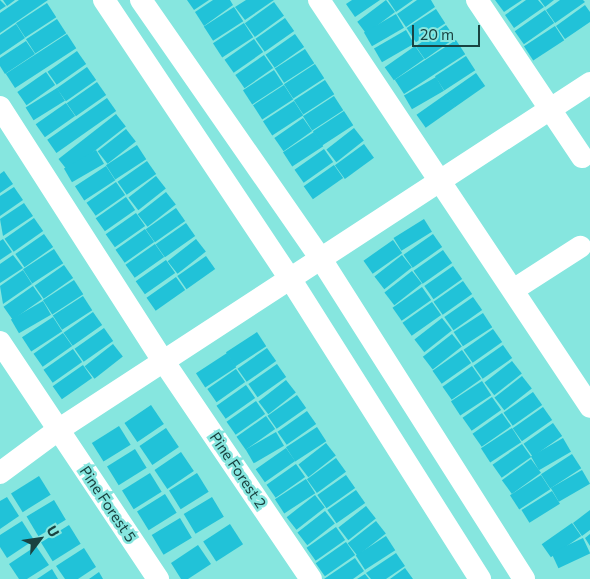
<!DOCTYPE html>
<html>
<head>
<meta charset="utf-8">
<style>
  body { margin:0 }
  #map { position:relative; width:590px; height:579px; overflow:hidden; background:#86e6df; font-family:Commissioner,sans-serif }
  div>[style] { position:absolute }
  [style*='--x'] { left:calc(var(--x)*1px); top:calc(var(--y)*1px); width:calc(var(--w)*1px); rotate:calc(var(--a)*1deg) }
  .building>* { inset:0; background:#21c2d8; transform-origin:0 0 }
  .minor>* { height:22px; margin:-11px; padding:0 11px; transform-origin:11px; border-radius:11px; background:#fff }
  span { translate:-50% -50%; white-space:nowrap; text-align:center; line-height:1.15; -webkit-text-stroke:5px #86e6df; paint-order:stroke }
  .street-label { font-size:15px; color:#1a4341 }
  .north { position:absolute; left:15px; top:514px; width:50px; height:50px; -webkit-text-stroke:4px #86e6df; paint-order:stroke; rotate:59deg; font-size:14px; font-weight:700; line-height:20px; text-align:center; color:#1a4341 }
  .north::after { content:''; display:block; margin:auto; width:18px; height:22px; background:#1a4341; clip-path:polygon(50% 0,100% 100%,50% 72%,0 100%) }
  .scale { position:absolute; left:412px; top:25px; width:68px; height:22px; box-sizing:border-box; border:2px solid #1a4341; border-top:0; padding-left:6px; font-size:15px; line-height:18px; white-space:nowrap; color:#1a4341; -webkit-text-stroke:4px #86e6df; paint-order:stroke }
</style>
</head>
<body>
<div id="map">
  <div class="building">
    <div style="clip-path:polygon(0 0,6px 6px,0 10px)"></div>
    <div style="clip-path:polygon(3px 0,15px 0,7px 6px)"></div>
    <div style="clip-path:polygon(19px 0,48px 0,0 33px,0 13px)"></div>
    <div style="clip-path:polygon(187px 0,209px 0,194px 10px)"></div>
    <div style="clip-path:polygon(213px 0,230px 0,233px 5px,204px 26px,195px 12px)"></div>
    <div style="clip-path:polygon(246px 0,274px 0,245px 20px,235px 7px)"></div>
    <div style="clip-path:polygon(352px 0,380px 0,355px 17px,346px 4px)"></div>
    <div style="left:386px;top:0;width:15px;height:36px;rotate:53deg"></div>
    <div style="clip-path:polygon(388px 0,413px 0,396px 12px)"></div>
    <div style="clip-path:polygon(417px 0,431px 0,435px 7px,406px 27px,397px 14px)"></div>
    <div style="clip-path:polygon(495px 0,522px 0,504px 12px)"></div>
    <div style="clip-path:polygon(526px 0,538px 0,544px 7px,514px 28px,505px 15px)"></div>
    <div style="clip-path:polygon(540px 0,554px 0,545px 7px)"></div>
    <div style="clip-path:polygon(560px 0,583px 0,585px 2px,555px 23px,546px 10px)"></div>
    <div style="left:274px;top:2px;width:17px;height:36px;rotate:54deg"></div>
    <div style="left:47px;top:3px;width:17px;height:37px;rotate:57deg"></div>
    <div style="clip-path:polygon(585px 5px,590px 12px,590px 22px,565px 39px,556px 26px)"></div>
    <div style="left:234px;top:7px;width:17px;height:36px;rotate:57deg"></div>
    <div style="left:436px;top:9px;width:17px;height:35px;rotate:57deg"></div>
    <div style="left:545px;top:10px;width:16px;height:37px;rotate:55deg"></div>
    <div style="left:396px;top:14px;width:16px;height:37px;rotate:60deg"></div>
    <div style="left:285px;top:18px;width:16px;height:36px;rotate:55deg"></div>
    <div style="left:57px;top:19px;width:17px;height:37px;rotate:57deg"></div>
    <div style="left:244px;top:23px;width:17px;height:37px;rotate:57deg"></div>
    <div style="clip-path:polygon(16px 24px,25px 38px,0 55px,0 35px)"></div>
    <div style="left:446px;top:25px;width:16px;height:37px;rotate:55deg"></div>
    <div style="left:555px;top:26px;width:17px;height:37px;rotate:57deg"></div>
    <div style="left:406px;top:30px;width:16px;height:37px;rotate:60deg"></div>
    <div style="left:67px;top:34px;width:17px;height:73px;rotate:57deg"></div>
    <div style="left:295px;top:34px;width:16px;height:36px;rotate:55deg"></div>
    <div style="left:254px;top:39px;width:16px;height:36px;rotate:55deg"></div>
    <div style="left:456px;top:40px;width:17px;height:73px;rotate:57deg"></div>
    <div style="clip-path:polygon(26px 41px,35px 54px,5px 74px,0 66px,0 58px)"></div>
    <div style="left:415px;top:46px;width:16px;height:37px;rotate:55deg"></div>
    <div style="left:305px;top:49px;width:17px;height:36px;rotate:57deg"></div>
    <div style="left:77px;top:51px;width:16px;height:36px;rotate:55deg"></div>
    <div style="left:264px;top:55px;width:16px;height:35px;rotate:55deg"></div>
    <div style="left:466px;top:56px;width:17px;height:37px;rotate:57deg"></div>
    <div style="left:315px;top:64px;width:17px;height:37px;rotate:57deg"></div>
    <div style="left:87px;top:67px;width:16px;height:37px;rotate:55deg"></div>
    <div style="left:274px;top:70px;width:17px;height:37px;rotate:57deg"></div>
    <div style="left:46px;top:72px;width:16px;height:35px;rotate:55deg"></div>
    <div style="left:476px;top:73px;width:16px;height:37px;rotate:55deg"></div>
    <div style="left:436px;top:77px;width:16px;height:37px;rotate:60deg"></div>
    <div style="left:325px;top:80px;width:17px;height:37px;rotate:57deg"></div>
    <div style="left:97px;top:82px;width:16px;height:37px;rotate:55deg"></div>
    <div style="left:284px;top:85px;width:17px;height:37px;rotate:57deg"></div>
    <div style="left:57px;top:88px;width:15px;height:37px;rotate:58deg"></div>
    <div style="left:446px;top:94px;width:16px;height:36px;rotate:55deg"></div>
    <div style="left:334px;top:96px;width:17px;height:37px;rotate:57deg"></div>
    <div style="left:107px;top:98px;width:16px;height:73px;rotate:55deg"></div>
    <div style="left:294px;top:101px;width:17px;height:37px;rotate:57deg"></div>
    <div style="left:66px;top:103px;width:16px;height:37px;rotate:55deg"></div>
    <div style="left:344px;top:111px;width:17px;height:37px;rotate:57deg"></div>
    <div style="left:116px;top:114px;width:16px;height:73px;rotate:52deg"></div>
    <div style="left:303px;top:118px;width:16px;height:35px;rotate:55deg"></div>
    <div style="left:354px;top:128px;width:16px;height:35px;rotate:52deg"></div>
    <div style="left:126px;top:129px;width:16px;height:36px;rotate:52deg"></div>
    <div style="left:314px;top:132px;width:17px;height:37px;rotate:57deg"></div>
    <div style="left:364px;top:144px;width:17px;height:36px;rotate:54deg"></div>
    <div style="left:137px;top:145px;width:17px;height:37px;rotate:57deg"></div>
    <div style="left:324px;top:149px;width:16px;height:36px;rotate:55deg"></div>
    <div style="left:96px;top:150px;width:16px;height:37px;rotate:60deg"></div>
    <div style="left:147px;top:161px;width:16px;height:36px;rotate:55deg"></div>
    <div style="left:334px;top:165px;width:16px;height:37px;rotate:55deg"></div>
    <div style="left:106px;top:166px;width:17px;height:37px;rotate:57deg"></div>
    <div style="clip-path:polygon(4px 171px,13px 184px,0 193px,0 174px)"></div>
    <div style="left:156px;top:176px;width:16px;height:35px;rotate:52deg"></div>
    <div style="left:116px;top:182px;width:16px;height:36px;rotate:55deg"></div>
    <div style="clip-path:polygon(14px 187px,23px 200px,0 216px,0 196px)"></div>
    <div style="left:166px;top:192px;width:16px;height:36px;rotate:52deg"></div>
    <div style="left:126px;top:197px;width:16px;height:37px;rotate:55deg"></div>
    <div style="clip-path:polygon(24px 203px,33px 216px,3px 236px,0 219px)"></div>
    <div style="left:176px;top:208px;width:16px;height:37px;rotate:55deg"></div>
    <div style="left:136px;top:213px;width:16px;height:37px;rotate:55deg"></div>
    <div style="left:34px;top:218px;width:16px;height:36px;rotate:55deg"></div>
    <div style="left:424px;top:219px;width:15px;height:36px;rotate:58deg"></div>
    <div style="left:186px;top:223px;width:16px;height:37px;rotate:55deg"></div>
    <div style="left:145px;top:229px;width:16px;height:36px;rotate:55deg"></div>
    <div style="left:44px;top:234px;width:16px;height:35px;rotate:55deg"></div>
    <div style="left:433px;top:234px;width:16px;height:36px;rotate:55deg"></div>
    <div style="clip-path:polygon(3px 239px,12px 252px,0 260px,0 241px)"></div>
    <div style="left:196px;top:239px;width:16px;height:36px;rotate:52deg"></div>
    <div style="left:393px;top:240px;width:16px;height:36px;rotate:55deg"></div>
    <div style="left:155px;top:244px;width:16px;height:36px;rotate:55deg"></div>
    <div style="left:54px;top:249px;width:17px;height:37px;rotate:57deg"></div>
    <div style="left:443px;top:250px;width:16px;height:36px;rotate:55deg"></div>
    <div style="clip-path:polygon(13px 255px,23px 268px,0 283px,0 264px)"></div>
    <div style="left:402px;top:255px;width:16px;height:35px;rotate:52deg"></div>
    <div style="left:206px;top:256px;width:16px;height:35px;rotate:55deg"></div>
    <div style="left:166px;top:260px;width:16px;height:37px;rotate:55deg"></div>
    <div style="left:64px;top:265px;width:16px;height:36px;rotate:55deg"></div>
    <div style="left:453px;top:266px;width:16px;height:35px;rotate:55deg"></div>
    <div style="clip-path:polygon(23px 270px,32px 284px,3px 304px,0 286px)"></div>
    <div style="left:412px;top:271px;width:16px;height:35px;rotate:52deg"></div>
    <div style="left:176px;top:277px;width:16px;height:36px;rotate:55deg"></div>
    <div style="left:74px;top:280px;width:17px;height:37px;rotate:57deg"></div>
    <div style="left:463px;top:281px;width:16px;height:36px;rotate:55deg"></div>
    <div style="left:33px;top:286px;width:16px;height:36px;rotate:55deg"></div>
    <div style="left:422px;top:287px;width:16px;height:36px;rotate:55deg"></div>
    <div style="left:83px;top:296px;width:17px;height:36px;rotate:57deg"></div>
    <div style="left:473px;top:297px;width:16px;height:35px;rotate:55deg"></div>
    <div style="left:43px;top:301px;width:16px;height:37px;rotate:60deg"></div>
    <div style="left:432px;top:302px;width:16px;height:36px;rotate:55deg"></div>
    <div style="left:93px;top:312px;width:16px;height:36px;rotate:55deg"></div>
    <div style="left:483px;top:313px;width:17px;height:35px;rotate:57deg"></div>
    <div style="left:53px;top:317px;width:17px;height:37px;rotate:57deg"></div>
    <div style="left:442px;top:318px;width:16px;height:35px;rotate:52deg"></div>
    <div style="left:104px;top:328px;width:16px;height:36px;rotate:55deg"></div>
    <div style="left:493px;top:329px;width:16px;height:36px;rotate:55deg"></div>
    <div style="left:257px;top:332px;width:17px;height:37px;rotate:57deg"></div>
    <div style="left:63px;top:333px;width:16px;height:36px;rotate:55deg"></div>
    <div style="left:452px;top:334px;width:16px;height:37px;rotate:52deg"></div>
    <div style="left:113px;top:344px;width:16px;height:36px;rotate:52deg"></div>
    <div style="left:503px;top:345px;width:16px;height:36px;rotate:55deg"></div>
    <div style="left:267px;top:348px;width:16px;height:36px;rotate:55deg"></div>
    <div style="left:73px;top:349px;width:16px;height:36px;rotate:55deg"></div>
    <div style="left:462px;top:350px;width:16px;height:36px;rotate:55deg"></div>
    <div style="left:227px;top:353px;width:17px;height:37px;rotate:57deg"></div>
    <div style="left:512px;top:361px;width:16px;height:35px;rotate:52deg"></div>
    <div style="left:277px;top:364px;width:16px;height:35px;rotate:55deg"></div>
    <div style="left:83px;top:365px;width:16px;height:37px;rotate:55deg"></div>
    <div style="left:472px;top:366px;width:16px;height:36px;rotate:55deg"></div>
    <div style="left:236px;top:369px;width:16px;height:35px;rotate:55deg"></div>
    <div style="left:522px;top:376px;width:16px;height:35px;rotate:52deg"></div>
    <div style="left:286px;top:380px;width:16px;height:35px;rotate:52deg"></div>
    <div style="left:482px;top:381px;width:17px;height:37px;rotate:57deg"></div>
    <div style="left:246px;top:385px;width:16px;height:36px;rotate:55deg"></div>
    <div style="left:533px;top:392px;width:16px;height:36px;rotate:55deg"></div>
    <div style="left:297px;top:395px;width:16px;height:36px;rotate:55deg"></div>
    <div style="left:492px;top:397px;width:16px;height:36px;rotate:55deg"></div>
    <div style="left:256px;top:401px;width:16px;height:36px;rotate:55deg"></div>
    <div style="left:151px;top:405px;width:23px;height:32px;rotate:56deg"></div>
    <div style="left:543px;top:407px;width:16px;height:37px;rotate:55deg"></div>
    <div style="left:307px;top:411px;width:16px;height:36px;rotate:55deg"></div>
    <div style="left:502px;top:413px;width:16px;height:36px;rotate:55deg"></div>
    <div style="left:266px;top:416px;width:16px;height:36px;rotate:55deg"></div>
    <div style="left:553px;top:423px;width:16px;height:36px;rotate:55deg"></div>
    <div style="left:119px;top:426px;width:22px;height:32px;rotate:58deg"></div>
    <div style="left:317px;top:427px;width:17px;height:37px;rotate:57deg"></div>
    <div style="left:166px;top:428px;width:23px;height:32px;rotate:56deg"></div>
    <div style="left:512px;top:428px;width:17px;height:37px;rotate:57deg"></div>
    <div style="left:276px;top:432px;width:16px;height:35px;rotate:60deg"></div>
    <div style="left:563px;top:438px;width:16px;height:37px;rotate:60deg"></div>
    <div style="left:326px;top:443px;width:16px;height:35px;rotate:52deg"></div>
    <div style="left:522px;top:444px;width:16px;height:36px;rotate:55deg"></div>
    <div style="left:286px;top:448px;width:16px;height:37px;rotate:55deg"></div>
    <div style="left:135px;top:449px;width:22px;height:33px;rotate:58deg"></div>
    <div style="left:181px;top:452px;width:23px;height:32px;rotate:56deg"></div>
    <div style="left:572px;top:454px;width:17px;height:37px;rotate:57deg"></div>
    <div style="left:336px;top:458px;width:17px;height:36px;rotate:54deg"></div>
    <div style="left:531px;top:459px;width:17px;height:36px;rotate:54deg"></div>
    <div style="left:296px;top:464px;width:16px;height:36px;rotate:55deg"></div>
    <div style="left:582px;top:470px;width:16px;height:36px;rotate:60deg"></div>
    <div style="left:150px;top:473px;width:22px;height:33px;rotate:58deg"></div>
    <div style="left:197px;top:473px;width:22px;height:33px;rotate:58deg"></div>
    <div style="left:346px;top:475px;width:16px;height:35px;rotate:55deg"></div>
    <div style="left:541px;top:475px;width:17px;height:37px;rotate:57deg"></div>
    <div style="left:39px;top:476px;width:22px;height:33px;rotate:58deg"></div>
    <div style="left:306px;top:479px;width:17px;height:37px;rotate:57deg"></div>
    <div style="left:356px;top:490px;width:16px;height:35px;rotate:55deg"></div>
    <div style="left:552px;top:491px;width:15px;height:36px;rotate:58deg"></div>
    <div style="left:165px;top:494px;width:22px;height:33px;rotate:58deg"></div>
    <div style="left:315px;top:495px;width:16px;height:36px;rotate:52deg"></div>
    <div style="clip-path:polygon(7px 497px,19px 516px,0 529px,0 501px)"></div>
    <div style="left:212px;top:497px;width:23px;height:33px;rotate:59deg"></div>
    <div style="left:54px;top:500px;width:23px;height:32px;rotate:59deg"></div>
    <div style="left:366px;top:506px;width:16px;height:35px;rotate:52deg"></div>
    <div style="clip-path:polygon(590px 510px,590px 530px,582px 536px,573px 523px)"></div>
    <div style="left:325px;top:511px;width:16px;height:35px;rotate:52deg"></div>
    <div style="left:180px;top:518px;width:23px;height:33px;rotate:59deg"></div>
    <div style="clip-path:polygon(22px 521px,34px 540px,7px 558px,0 547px,0 535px)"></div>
    <div style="left:376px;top:521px;width:16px;height:36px;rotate:52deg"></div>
    <div style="left:572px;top:523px;width:16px;height:37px;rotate:55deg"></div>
    <div style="left:230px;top:524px;width:24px;height:32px;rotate:57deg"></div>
    <div style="left:69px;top:525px;width:22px;height:33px;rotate:58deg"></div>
    <div style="left:336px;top:527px;width:16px;height:36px;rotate:55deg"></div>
    <div style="clip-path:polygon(590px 534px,590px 546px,585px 538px)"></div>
    <div style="left:386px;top:536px;width:17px;height:36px;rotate:57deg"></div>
    <div style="left:583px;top:538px;width:17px;height:35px;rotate:65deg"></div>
    <div style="left:346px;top:542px;width:16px;height:37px;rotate:55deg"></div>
    <div style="clip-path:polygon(198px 545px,211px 564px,188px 579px,181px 579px,171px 563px)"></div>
    <div style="clip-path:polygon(36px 546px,49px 565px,27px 579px,19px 579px,9px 564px)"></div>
    <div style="clip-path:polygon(84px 548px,96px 567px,78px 579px,65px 579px,56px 566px)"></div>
    <div style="clip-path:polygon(396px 553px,405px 566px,386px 579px,371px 579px,366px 573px)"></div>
    <div style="clip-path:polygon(355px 558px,364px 571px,353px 579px,324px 579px)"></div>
    <div style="clip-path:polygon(405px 568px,413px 579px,390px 579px)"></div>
    <div style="clip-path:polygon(52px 569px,58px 579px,37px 579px)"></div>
    <div style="clip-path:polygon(99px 572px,103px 579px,89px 579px)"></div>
    <div style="clip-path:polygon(365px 574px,369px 579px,357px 579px)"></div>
  </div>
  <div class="minor">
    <div style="--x:104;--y:0;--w:337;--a:56.3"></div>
    <div style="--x:291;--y:280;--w:354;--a:57.7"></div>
    <div style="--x:141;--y:0;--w:315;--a:55.2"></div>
    <div style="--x:321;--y:259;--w:379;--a:57.6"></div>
    <div style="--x:319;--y:0;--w:489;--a:56.3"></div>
    <div style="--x:477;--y:0;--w:189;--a:56.2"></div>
    <div style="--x:0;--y:107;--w:303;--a:57.3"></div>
    <div style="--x:164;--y:362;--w:262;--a:55.9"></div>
    <div style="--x:513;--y:290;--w:80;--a:-32.7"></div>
    <div style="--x:0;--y:342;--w:285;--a:56.3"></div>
    <div style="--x:0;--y:473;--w:72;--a:-36.6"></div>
    <div style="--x:58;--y:430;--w:635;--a:-33.11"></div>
  </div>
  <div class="street-label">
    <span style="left:238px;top:470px;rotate:56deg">Pine Forest 2</span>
    <span style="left:108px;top:504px;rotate:56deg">Pine Forest 5</span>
  </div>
  <div class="north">U</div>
  <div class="scale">20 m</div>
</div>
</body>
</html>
